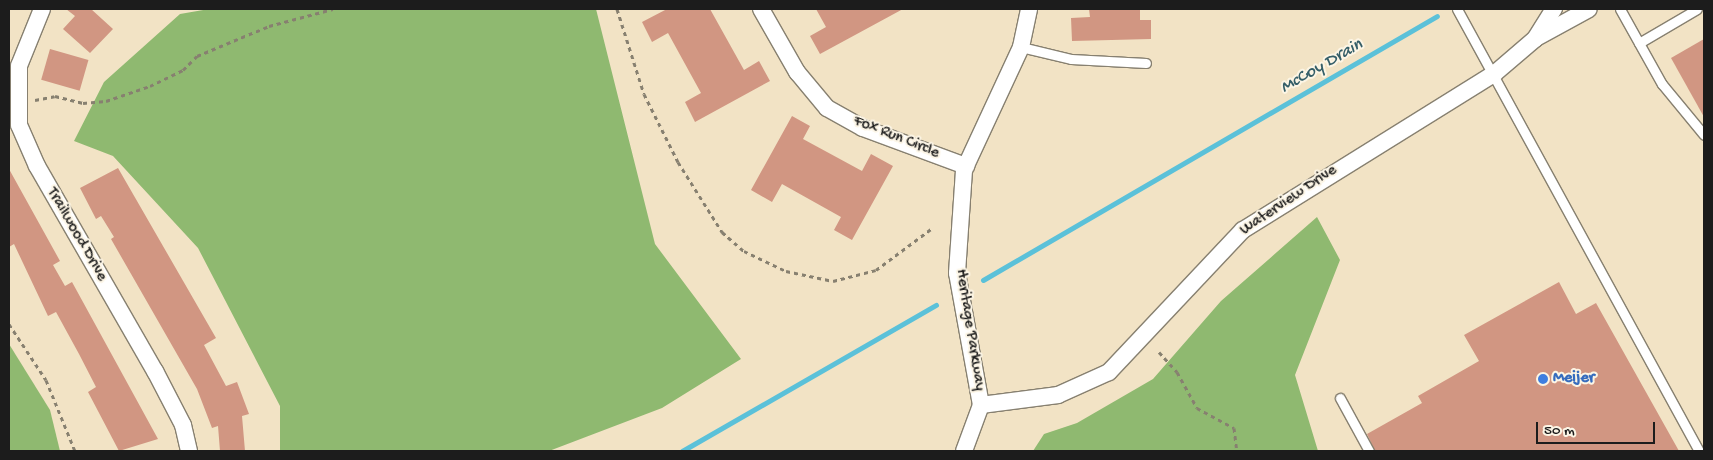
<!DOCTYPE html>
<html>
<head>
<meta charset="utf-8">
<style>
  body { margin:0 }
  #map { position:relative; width:1713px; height:460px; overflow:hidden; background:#f2e3c5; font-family:"Gochi Hand",sans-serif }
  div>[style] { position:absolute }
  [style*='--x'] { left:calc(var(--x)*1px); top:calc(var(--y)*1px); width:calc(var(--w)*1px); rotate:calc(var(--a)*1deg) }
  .forest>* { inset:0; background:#8fb970 }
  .stream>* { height:5px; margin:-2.5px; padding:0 2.5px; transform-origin:2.5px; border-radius:2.5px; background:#5bc1d9 }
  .building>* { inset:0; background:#d19682; transform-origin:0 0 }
  .path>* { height:3px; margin-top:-1.5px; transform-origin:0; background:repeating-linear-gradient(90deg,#878070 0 4px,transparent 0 8px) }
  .roads { filter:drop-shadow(1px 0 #878070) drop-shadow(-1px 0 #878070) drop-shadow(0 1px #878070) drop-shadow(0 -1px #878070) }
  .lane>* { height:9px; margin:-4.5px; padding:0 4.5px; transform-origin:4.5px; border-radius:4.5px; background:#fff }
  .street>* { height:16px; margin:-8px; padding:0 8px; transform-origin:8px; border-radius:8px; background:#fff }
  .dots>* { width:14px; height:14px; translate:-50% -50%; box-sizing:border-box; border:2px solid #fcf5e5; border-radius:50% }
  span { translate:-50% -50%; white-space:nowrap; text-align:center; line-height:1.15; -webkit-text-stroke:4px #fcf5e5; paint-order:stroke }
  .street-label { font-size:16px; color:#1c1c1c }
  .shop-label { font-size:16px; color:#366cbe; font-weight:700 }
  .left { translate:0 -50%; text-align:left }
  .water-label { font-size:18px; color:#355e68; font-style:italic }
  .frame { position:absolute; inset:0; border:10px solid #1c1c1c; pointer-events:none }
  .scale { position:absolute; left:1536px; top:422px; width:119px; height:22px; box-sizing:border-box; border:2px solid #1c1c1c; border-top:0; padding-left:6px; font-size:15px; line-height:18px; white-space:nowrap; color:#1c1c1c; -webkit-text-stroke:4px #fcf5e5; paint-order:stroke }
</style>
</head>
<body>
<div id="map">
  <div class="forest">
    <div style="clip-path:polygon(209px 9px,596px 9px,655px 244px,741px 359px,662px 408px,549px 451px,280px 451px,280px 406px,198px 248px,113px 156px,74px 141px,104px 82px,180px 14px)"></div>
    <div style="clip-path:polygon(1317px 217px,1340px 260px,1295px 375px,1318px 451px,1033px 451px,1044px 434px,1077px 423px,1153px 379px,1221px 301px)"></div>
    <div style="clip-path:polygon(9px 344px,50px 410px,60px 451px,9px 451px)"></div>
  </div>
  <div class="stream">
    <div style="--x:983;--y:280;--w:525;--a:-30.18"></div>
    <div style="--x:682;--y:451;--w:293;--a:-29.9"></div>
  </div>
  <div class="building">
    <div style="clip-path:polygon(66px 9px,91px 9px,113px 29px,90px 53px,63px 29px,75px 16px)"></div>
    <div style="clip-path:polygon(667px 9px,710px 9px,744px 70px,759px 61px,770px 81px,695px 122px,685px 102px,701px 93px,668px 33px,652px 42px,642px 22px)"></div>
    <div style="clip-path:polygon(816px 9px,903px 9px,820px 54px,810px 36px,826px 27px)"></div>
    <div style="clip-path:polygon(1089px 9px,1140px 9px,1140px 20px,1151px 20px,1151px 39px,1072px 41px,1071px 18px,1090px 17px)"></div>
    <div style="clip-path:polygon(1704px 39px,1704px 117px,1671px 58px)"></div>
    <div style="left:50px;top:49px;width:40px;height:32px;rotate:16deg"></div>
    <div style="clip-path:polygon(792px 116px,810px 126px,803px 139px,862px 171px,871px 154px,893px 166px,852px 240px,834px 230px,841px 217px,782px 184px,772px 202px,751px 190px)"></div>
    <div style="clip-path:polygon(118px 168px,216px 338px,204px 345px,226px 386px,237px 382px,249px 414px,242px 416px,245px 451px,220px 451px,218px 426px,212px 428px,197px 389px,111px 239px,114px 237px,101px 216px,96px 219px,80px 188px)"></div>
    <div style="clip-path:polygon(9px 169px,60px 261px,53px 265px,65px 286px,72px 282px,158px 439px,119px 451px,88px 392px,96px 387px,79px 354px,56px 312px,48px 316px,14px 244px,9px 247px)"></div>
    <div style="clip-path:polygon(1559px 282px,1576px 314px,1596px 303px,1679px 451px,1375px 451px,1367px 434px,1422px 403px,1418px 396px,1479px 361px,1464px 335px)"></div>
  </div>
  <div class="path">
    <div style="--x:617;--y:9;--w:89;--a:72.4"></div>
    <div style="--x:644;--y:94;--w:76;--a:63.4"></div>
    <div style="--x:678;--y:162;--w:83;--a:57.8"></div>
    <div style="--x:722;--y:232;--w:29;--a:41"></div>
    <div style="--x:744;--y:251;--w:47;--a:25.5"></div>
    <div style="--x:786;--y:271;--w:48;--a:12"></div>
    <div style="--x:833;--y:281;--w:44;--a:-14.3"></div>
    <div style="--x:876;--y:270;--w:69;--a:-36.7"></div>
    <div style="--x:35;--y:100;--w:20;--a:-11"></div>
    <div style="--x:55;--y:96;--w:29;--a:14"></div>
    <div style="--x:83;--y:103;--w:23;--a:-5"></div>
    <div style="--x:106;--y:101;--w:46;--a:-18.8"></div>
    <div style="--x:150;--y:86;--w:37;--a:-26"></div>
    <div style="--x:183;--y:70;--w:20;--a:-45"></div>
    <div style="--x:197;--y:56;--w:78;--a:-22.6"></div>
    <div style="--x:269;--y:26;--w:66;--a:-14.9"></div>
    <div style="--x:9;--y:324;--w:67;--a:56.5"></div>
    <div style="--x:46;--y:380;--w:77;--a:67.8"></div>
    <div style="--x:1159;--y:352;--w:27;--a:48"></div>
    <div style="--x:1177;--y:372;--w:41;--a:60.9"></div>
    <div style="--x:1197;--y:408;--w:42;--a:28.4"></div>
    <div style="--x:1234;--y:428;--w:23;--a:83"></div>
  </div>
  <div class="roads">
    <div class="lane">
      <div style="--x:1457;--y:9;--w:504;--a:61.3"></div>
      <div style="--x:1620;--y:9;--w:86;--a:60.8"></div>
      <div style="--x:1662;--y:84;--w:66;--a:50.5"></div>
      <div style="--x:1639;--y:43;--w:67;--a:-30.4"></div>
      <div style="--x:1021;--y:47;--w:51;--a:13.5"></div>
      <div style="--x:1071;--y:59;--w:75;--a:3.1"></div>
      <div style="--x:1340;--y:398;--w:60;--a:61.3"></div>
    </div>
    <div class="street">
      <div style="--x:42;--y:9;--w:61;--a:112"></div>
      <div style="--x:19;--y:66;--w:59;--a:90"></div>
      <div style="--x:19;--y:125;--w:45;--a:66.3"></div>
      <div style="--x:37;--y:166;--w:237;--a:60.1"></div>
      <div style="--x:155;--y:371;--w:61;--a:62.6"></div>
      <div style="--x:183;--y:425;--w:27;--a:77"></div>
      <div style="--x:761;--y:9;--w:73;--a:60.3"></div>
      <div style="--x:797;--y:72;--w:47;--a:50.2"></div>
      <div style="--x:827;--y:108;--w:41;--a:29.1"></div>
      <div style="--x:863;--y:128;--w:110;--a:20.3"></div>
      <div style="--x:1536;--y:38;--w:60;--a:-28.7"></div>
      <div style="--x:981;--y:405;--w:78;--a:-7.4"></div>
      <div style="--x:1058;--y:395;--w:56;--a:-24.3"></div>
      <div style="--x:1109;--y:372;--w:195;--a:-46.7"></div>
      <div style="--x:1243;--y:230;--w:296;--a:-31.9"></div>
      <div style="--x:1494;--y:74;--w:54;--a:-40.5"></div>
      <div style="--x:1535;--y:39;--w:36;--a:-58"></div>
      <div style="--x:964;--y:451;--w:49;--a:-69.7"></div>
      <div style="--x:981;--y:405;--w:134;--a:-100.3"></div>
      <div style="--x:957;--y:273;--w:103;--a:-86.1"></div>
      <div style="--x:964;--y:170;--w:136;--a:-65.1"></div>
      <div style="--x:1021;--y:47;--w:39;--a:-78"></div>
    </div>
  </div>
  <div class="dots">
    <div style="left:1543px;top:379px;background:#3f7fe0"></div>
  </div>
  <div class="street-label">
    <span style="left:896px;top:138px;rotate:22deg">Fox Run Circle</span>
    <span style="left:1289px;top:201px;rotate:-34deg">Waterview Drive</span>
    <span style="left:76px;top:235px;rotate:60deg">Trailwood Drive</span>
    <span style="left:969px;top:330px;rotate:81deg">Heritage Parkway</span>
  </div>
  <div class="shop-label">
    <span class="left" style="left:1553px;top:379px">Meijer</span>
  </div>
  <div class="water-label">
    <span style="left:1322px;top:67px;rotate:-30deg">McCoy Drain</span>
  </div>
  <div class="frame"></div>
  <div class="scale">50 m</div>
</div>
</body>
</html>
